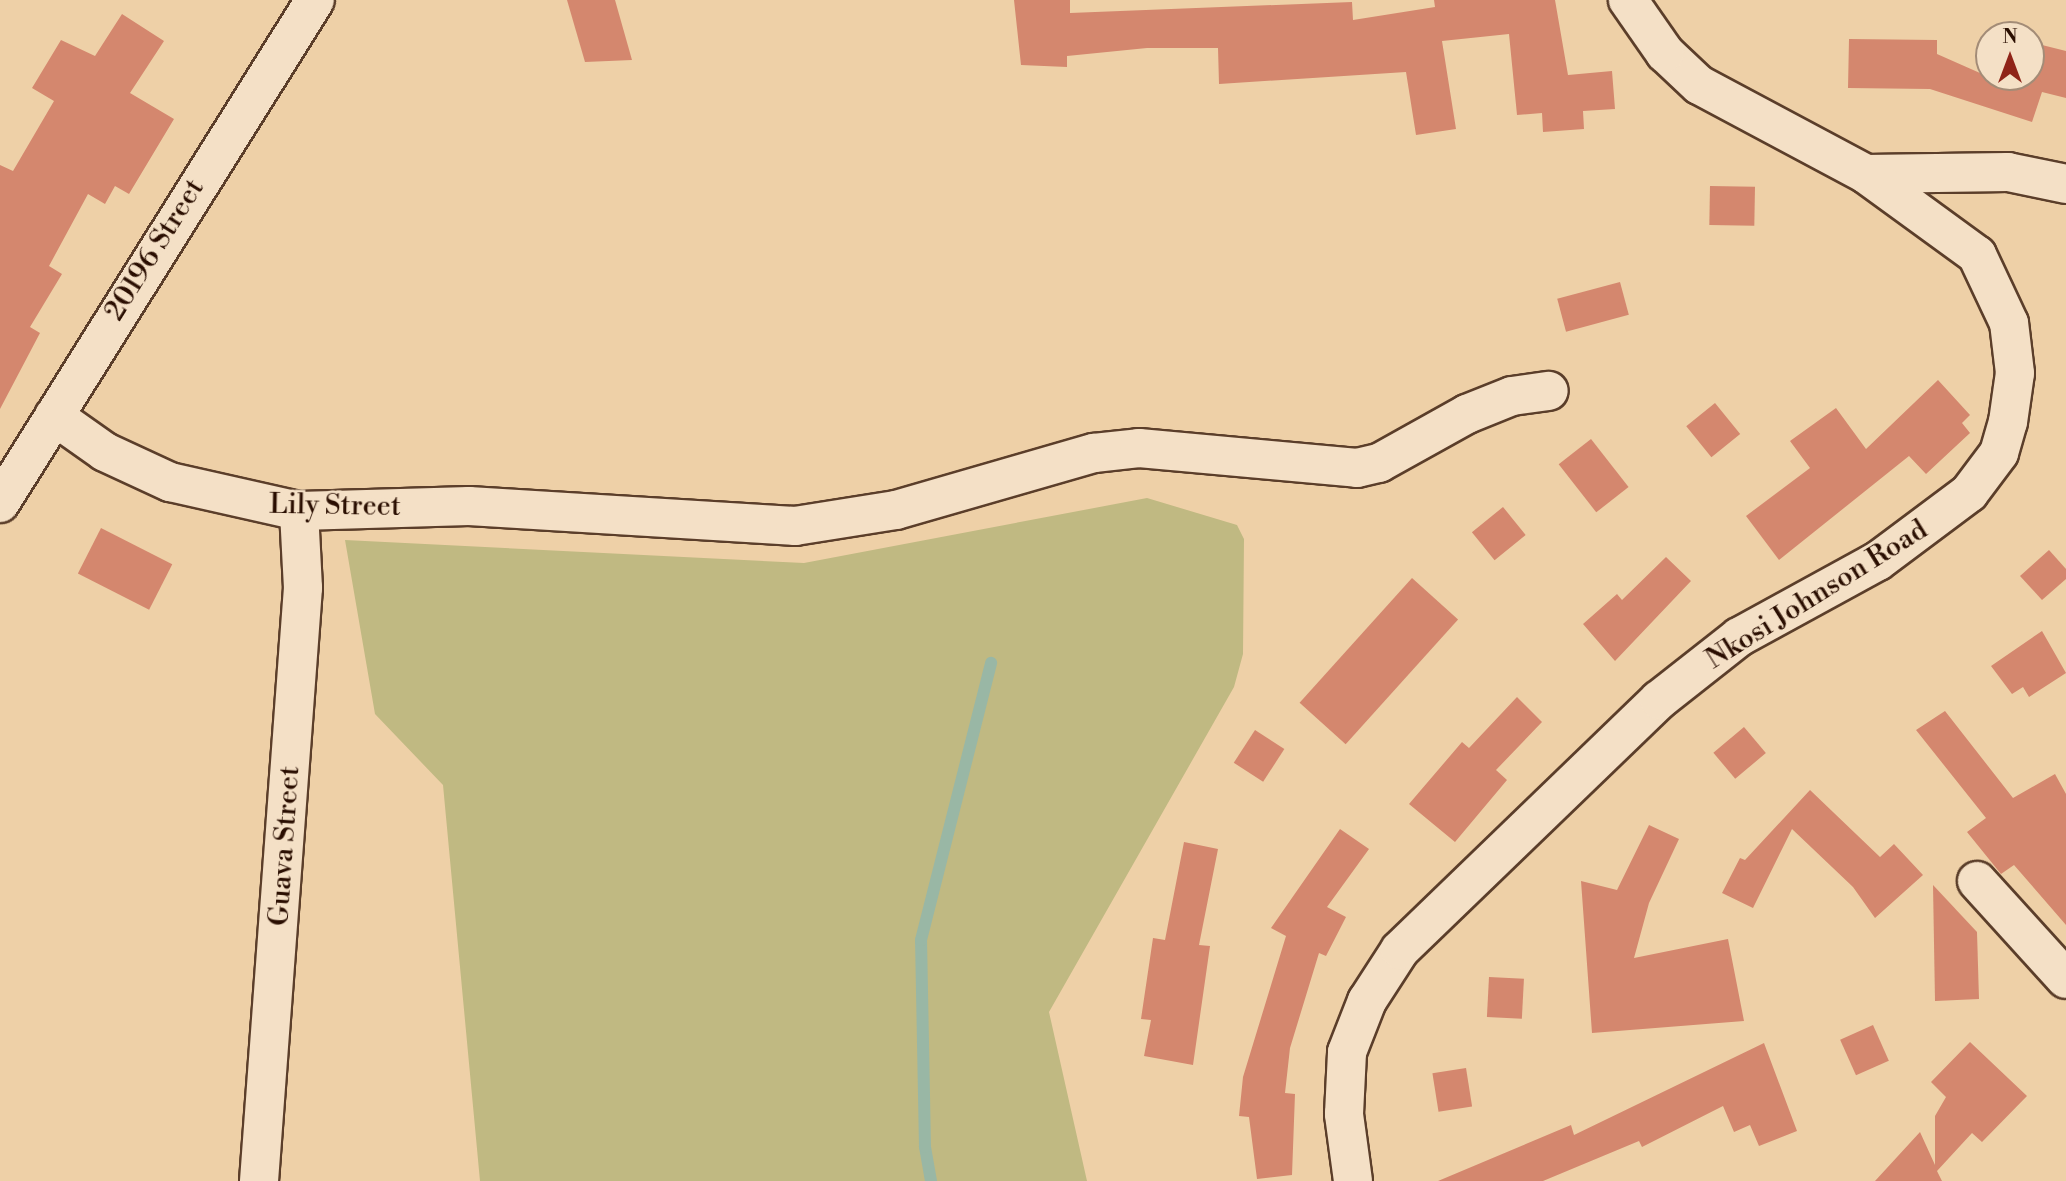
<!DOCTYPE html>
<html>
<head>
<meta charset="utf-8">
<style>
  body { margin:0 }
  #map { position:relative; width:2066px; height:1181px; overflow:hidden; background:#eed0a7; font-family:"Libre Bodoni",serif }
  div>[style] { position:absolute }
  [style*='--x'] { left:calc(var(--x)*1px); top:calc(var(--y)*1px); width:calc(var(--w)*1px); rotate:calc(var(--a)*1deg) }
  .green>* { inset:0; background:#c0b982 }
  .stream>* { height:12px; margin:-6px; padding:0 6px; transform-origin:6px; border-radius:6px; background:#99b7a5 }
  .building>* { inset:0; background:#d4876e; transform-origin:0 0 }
  .roads { filter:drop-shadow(2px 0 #5b3e2a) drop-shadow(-2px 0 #5b3e2a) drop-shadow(0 2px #5b3e2a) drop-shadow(0 -2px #5b3e2a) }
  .street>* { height:38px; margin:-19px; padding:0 19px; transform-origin:19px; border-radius:19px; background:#f4e0c6 }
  span { translate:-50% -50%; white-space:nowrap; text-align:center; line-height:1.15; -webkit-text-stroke:5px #f4e0c6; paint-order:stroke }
  .street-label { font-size:28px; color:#2a0e01 }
  .north { position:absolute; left:1975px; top:21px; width:70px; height:70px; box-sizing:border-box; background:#f4e0c6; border:2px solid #a38c77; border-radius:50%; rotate:0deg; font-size:19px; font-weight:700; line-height:28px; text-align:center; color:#2a0e01 }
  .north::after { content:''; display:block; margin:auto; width:24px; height:32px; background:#8f2418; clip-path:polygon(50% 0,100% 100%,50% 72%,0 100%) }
</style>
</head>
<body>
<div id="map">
  <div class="green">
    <div style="clip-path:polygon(1147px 498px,1237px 525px,1244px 539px,1243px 654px,1234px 687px,1049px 1012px,1087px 1181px,480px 1181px,443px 785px,375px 714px,345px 540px,804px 563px)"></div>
  </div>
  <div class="stream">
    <div style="--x:931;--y:1181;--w:35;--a:-100"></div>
    <div style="--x:925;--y:1147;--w:207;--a:-91.1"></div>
    <div style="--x:921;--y:940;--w:286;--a:-75.8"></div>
  </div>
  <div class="building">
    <div style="clip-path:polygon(567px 0,615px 0,632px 60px,585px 62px)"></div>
    <div style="clip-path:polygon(1014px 0,1070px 0,1070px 13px,1352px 2px,1353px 20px,1435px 7px,1434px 0,1555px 0,1568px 75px,1612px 71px,1615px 109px,1583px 111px,1584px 129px,1543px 132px,1542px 113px,1517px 115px,1509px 34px,1442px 41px,1456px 129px,1416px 135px,1406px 72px,1219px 84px,1218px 48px,1147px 48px,1067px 56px,1067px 67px,1021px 65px)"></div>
    <div style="clip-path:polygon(122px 14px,164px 41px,130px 93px,174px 119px,129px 194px,115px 186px,105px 204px,88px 194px,49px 266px,62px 274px,30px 327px,40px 333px,0 409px,0 165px,13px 171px,54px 101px,32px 88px,61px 40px,95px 56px)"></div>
    <div style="clip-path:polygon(1849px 39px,1937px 40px,1937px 54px,1989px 77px,2024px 84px,2031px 77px,2034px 43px,2066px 51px,2066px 98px,2042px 92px,2032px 122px,1930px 89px,1848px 88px)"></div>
    <div style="left:1710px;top:186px;width:45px;height:39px;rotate:1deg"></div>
    <div style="left:1620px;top:282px;width:34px;height:65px;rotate:75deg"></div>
    <div style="clip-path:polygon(1938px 380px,1970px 415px,1962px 423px,1970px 433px,1926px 474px,1909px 456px,1779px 560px,1746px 516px,1810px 468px,1790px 441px,1836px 408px,1866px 449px)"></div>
    <div style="left:1715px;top:403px;width:40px;height:37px;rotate:51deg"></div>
    <div style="left:1591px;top:439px;width:61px;height:41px;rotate:52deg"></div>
    <div style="left:1503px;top:507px;width:36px;height:40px;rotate:51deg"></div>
    <div style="left:101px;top:528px;width:80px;height:51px;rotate:27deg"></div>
    <div style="clip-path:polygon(2049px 550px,2066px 569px,2066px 579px,2042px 600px,2020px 576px)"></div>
    <div style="clip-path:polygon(1666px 557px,1691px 581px,1615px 661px,1583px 624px,1617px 594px,1622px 600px)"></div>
    <div style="left:1412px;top:578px;width:62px;height:168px;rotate:42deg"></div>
    <div style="clip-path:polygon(2042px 631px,2066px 673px,2029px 697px,2023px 687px,2012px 694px,1991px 666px)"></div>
    <div style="clip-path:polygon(1517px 697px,1542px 722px,1496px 770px,1507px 780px,1455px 842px,1409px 804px,1462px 742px,1469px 748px)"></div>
    <div style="clip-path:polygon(1945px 711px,2013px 798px,2055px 774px,2066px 794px,2066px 925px,2014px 865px,2001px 874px,1967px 832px,1986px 818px,1916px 730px)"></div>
    <div style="left:1744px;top:727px;width:34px;height:40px;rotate:50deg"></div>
    <div style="left:1255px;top:730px;width:35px;height:39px;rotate:33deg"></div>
    <div style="clip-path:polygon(1810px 790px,1880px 857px,1894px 844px,1923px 875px,1875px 918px,1853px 887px,1792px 829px,1753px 908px,1722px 893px,1740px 858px,1745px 860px)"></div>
    <div style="clip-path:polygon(1649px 825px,1679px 839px,1649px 903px,1634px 958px,1728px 939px,1744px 1021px,1592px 1033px,1581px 881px,1617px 890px)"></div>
    <div style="clip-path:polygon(1340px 829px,1369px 849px,1327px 907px,1346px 917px,1326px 956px,1319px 953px,1290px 1048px,1285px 1093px,1295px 1094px,1292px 1175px,1257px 1179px,1249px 1117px,1239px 1116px,1243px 1077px,1286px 936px,1271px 928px)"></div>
    <div style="clip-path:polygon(1184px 842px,1218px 849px,1199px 945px,1210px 946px,1193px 1065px,1144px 1056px,1151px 1020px,1141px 1019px,1153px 938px,1165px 940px)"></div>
    <div style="clip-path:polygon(1933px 885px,1977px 932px,1979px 999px,1935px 1001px)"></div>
    <div style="left:1489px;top:977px;width:35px;height:40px;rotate:3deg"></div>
    <div style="left:1873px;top:1025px;width:39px;height:36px;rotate:66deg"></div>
    <div style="clip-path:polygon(1970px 1042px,2027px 1096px,1982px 1142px,1972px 1133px,1937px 1171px,1942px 1181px,1875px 1181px,1920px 1132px,1935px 1165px,1935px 1116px,1946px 1097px,1931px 1082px)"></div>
    <div style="clip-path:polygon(1764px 1043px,1797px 1131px,1759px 1146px,1750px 1125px,1734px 1132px,1723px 1106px,1642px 1147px,1639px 1141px,1543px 1181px,1438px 1181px,1571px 1125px,1574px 1135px)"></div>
    <div style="left:1466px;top:1068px;width:39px;height:34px;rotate:81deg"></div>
  </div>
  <div class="roads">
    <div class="street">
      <div style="--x:1866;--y:174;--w:142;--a:-0.8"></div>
      <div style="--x:2008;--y:172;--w:59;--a:11.7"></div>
      <div style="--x:54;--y:416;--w:62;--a:35.2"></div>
      <div style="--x:105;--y:452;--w:72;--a:24.8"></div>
      <div style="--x:170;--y:482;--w:132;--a:12.7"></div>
      <div style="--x:299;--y:511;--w:170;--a:-1.7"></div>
      <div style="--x:469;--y:506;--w:327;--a:3.5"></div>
      <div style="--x:795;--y:526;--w:102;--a:-9"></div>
      <div style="--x:896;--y:510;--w:206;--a:-16.1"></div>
      <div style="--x:1094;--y:453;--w:45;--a:-6.3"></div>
      <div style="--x:1139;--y:448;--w:219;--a:5.2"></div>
      <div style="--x:1357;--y:468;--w:23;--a:-13"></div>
      <div style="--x:1379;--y:463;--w:101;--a:-29.1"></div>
      <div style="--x:1467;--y:414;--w:48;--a:-21.8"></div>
      <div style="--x:1512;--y:396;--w:37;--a:-8"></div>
      <div style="--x:0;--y:503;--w:593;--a:-57.94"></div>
      <div style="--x:1977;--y:881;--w:132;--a:47.8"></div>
      <div style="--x:259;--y:1181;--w:595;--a:-85.76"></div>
      <div style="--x:303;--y:588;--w:77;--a:-93"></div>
      <div style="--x:1353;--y:1181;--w:68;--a:-97.7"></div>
      <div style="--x:1344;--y:1114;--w:62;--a:-87.2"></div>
      <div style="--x:1347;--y:1052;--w:55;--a:-68.6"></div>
      <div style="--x:1367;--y:1001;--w:61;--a:-57.1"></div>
      <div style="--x:1400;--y:950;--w:360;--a:-44"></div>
      <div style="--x:1659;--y:700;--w:102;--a:-38.2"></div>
      <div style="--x:1739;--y:637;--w:158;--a:-28.7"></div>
      <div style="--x:1878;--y:561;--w:114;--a:-36.8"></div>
      <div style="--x:1969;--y:493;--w:50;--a:-53.1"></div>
      <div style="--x:1999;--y:453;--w:32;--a:-74"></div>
      <div style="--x:2008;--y:422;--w:49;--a:-81.9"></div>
      <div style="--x:2015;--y:373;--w:50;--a:-96.8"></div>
      <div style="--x:2009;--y:323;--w:75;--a:-115.2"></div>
      <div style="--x:1977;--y:255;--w:137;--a:-143.9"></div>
      <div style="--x:1866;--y:174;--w:189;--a:-151.9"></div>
      <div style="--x:1699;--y:85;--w:47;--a:-136.7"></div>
      <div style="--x:1665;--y:53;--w:65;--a:-124.9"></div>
    </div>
  </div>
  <div class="street-label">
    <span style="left:155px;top:250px;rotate:-58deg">20196 Street</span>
    <span style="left:335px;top:506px;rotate:1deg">Lily Street</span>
    <span style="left:1817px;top:595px;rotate:-32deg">Nkosi Johnson Road</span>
    <span style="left:285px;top:846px;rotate:-86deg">Guava Street</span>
  </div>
  <div class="north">N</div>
</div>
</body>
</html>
